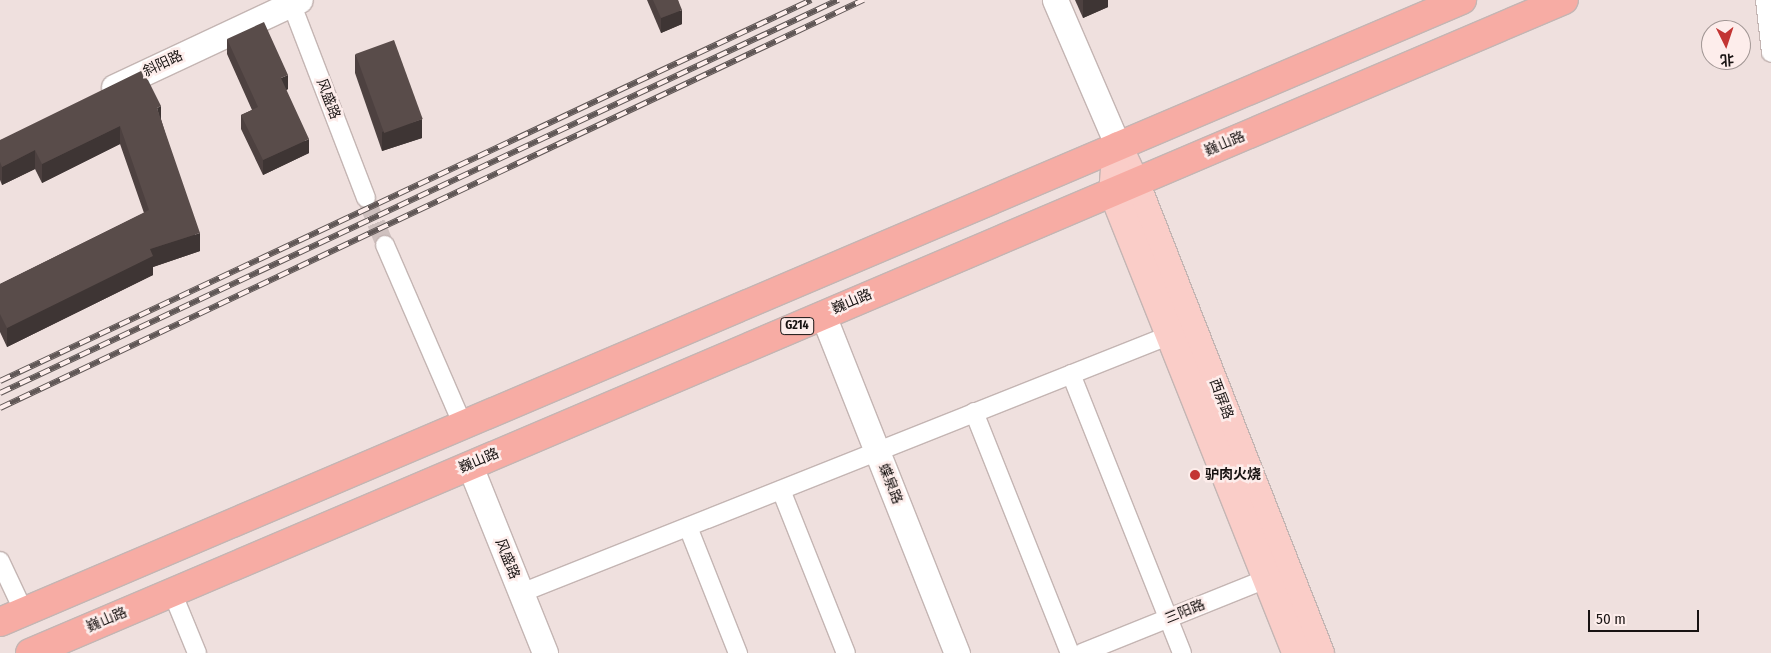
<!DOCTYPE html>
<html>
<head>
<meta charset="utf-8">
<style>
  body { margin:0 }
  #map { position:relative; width:1771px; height:653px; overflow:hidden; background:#efe0de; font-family:"Fira Sans Condensed","Noto Sans SC",sans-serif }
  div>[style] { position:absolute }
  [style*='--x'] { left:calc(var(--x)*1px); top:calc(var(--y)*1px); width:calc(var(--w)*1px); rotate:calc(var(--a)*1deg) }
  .street-tunnel>* { height:18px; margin-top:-9px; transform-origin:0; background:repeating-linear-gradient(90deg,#cfc1bf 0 18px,transparent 0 27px) }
  .roads { filter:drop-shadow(1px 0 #c4b5b3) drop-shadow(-1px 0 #c4b5b3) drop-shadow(0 1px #c4b5b3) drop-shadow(0 -1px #c4b5b3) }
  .street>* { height:18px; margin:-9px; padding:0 9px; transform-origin:9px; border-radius:9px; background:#fff }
  .secondary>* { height:25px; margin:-12.5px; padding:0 12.5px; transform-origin:12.5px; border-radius:12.5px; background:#fff }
  .primary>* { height:28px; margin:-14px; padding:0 14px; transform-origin:14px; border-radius:14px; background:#facdc8 }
  .highway>* { height:28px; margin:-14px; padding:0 14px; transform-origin:14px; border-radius:14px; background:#f7aca4 }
  .rail>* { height:5.5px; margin-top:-2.75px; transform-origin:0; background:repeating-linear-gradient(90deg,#fdedeb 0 11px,#605756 0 22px); box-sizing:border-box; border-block:1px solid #605756 }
  .wall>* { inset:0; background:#4d4140 }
  .shaded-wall>* { inset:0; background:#3e3534 }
  .building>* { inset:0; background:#594c4a; transform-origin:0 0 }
  .dots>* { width:14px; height:14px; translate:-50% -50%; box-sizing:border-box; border:2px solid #fdedeb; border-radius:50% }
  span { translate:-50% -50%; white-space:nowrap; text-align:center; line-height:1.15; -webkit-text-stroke:5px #fdedeb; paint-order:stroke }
  .shield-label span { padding:1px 4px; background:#fdedeb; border:1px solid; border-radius:4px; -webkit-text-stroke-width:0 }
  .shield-label { font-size:12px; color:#181312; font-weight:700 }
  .street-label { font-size:14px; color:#181312 }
  .poi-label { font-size:14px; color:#181312; font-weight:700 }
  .left { translate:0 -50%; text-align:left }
  .north { position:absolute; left:1701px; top:20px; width:50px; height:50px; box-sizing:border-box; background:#fdedeb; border:1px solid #a19694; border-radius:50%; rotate:176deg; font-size:14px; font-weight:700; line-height:20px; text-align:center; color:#181312 }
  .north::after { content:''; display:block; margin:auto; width:18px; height:22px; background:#c33533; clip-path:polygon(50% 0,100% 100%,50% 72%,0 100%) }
  .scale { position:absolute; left:1588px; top:610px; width:111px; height:22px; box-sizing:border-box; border:2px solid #181312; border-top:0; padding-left:6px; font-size:15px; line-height:18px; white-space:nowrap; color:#181312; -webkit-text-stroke:4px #fdedeb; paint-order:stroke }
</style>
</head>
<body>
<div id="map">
  <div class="street-tunnel">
    <div style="--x:366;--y:198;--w:51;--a:68"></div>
  </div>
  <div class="roads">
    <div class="street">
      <div style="--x:290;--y:0;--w:212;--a:69"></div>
      <div style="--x:1765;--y:0;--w:53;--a:83.5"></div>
      <div style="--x:385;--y:245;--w:196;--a:66.6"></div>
      <div style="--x:1071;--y:374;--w:300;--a:68.3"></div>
      <div style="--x:974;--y:412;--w:259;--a:68.3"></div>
      <div style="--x:781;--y:490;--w:175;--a:68.3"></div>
      <div style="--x:688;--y:527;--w:136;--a:68.4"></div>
      <div style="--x:0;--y:561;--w:56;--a:64.8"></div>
      <div style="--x:172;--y:592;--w:66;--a:67.7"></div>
      <div style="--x:521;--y:593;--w:707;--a:-21.67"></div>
      <div style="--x:1082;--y:653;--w:209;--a:-21.9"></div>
    </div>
    <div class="secondary">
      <div style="--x:1055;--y:0;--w:159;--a:66.7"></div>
      <div style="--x:114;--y:87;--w:205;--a:-25.1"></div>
      <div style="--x:823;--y:315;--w:364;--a:68.4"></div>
      <div style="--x:470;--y:466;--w:201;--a:68.1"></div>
    </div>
    <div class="primary">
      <div style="--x:1118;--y:146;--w:40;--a:65"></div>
      <div style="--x:1135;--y:182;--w:506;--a:68.56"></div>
      <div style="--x:1115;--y:170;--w:22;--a:95"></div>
      <div style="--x:1113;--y:192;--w:496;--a:68.3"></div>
    </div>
    <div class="highway">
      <div style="--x:0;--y:622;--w:1589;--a:-23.05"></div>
      <div style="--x:30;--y:653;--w:1667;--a:-23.06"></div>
    </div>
  </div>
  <div class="rail">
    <div style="--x:0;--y:381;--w:896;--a:-25.16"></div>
    <div style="--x:0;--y:393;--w:926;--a:-25.13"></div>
    <div style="--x:0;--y:408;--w:955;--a:-25.3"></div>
  </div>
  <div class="wall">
    <div style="clip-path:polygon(647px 0,678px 0,682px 24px,661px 33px)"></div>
    <div style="clip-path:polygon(1075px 0,1108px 0,1108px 7px,1083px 18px)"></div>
    <div style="clip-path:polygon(227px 39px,288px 89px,286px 90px,309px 153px,263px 175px,241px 129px,241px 115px,252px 110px,227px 54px)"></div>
    <div style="clip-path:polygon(355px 54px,422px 138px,382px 151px,355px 73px)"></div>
    <div style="clip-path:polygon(161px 119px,200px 251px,153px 267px,153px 275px,7px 347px,0 332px,0 284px,144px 213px,120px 144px,42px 183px,35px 169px,2px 185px,0 180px,0 140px)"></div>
  </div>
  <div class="shaded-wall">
    <div style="clip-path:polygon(1083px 0,1108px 0,1108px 7px,1083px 18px)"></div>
    <div style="clip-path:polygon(682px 10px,682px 24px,661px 33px,661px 18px)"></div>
    <div style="clip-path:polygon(288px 75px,288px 89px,281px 93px,281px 78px)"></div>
    <div style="clip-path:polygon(161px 106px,161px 124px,157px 108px)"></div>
    <div style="clip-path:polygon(422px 119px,422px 138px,382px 151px,382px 132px)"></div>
    <div style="clip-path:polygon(120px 126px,120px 144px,42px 183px,42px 164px)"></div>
    <div style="clip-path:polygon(309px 139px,309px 153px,263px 175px,263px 160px)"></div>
    <div style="clip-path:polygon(35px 150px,35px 169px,2px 185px,2px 167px)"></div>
    <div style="clip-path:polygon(200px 233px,200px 251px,153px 267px,153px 275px,7px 347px,7px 328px,150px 249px)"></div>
  </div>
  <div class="building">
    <div style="clip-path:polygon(653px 0,678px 0,682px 10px,661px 18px)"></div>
    <div style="clip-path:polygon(264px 22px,288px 75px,281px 78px,309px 139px,263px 160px,241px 115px,258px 107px,227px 39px)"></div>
    <div style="left:394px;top:40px;width:84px;height:41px;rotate:70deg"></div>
    <div style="clip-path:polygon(143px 70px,161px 106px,157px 108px,200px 233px,150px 249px,153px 256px,7px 328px,0 314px,0 284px,149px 210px,120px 126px,42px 164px,35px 150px,2px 167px,0 162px,0 140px)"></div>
  </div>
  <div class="dots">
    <div style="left:1195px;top:475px;background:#c33533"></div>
  </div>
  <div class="shield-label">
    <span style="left:797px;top:326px">G214</span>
  </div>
  <div class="street-label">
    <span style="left:163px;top:64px;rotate:-25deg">斜阳路</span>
    <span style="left:328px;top:99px;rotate:69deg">风盛路</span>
    <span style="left:1225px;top:144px;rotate:-23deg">巍山路</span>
    <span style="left:852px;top:302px;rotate:-23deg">巍山路</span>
    <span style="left:1221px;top:399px;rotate:69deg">西屏路</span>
    <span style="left:479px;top:461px;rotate:-23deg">巍山路</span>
    <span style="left:890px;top:484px;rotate:68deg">蝶泉路</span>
    <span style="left:507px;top:559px;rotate:68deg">风盛路</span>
    <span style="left:1185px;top:612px;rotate:-22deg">三阳路</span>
    <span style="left:107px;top:620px;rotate:-23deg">巍山路</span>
  </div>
  <div class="poi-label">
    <span class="left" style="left:1205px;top:475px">驴肉火烧</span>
  </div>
  <div class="north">北</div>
  <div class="scale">50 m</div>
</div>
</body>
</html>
